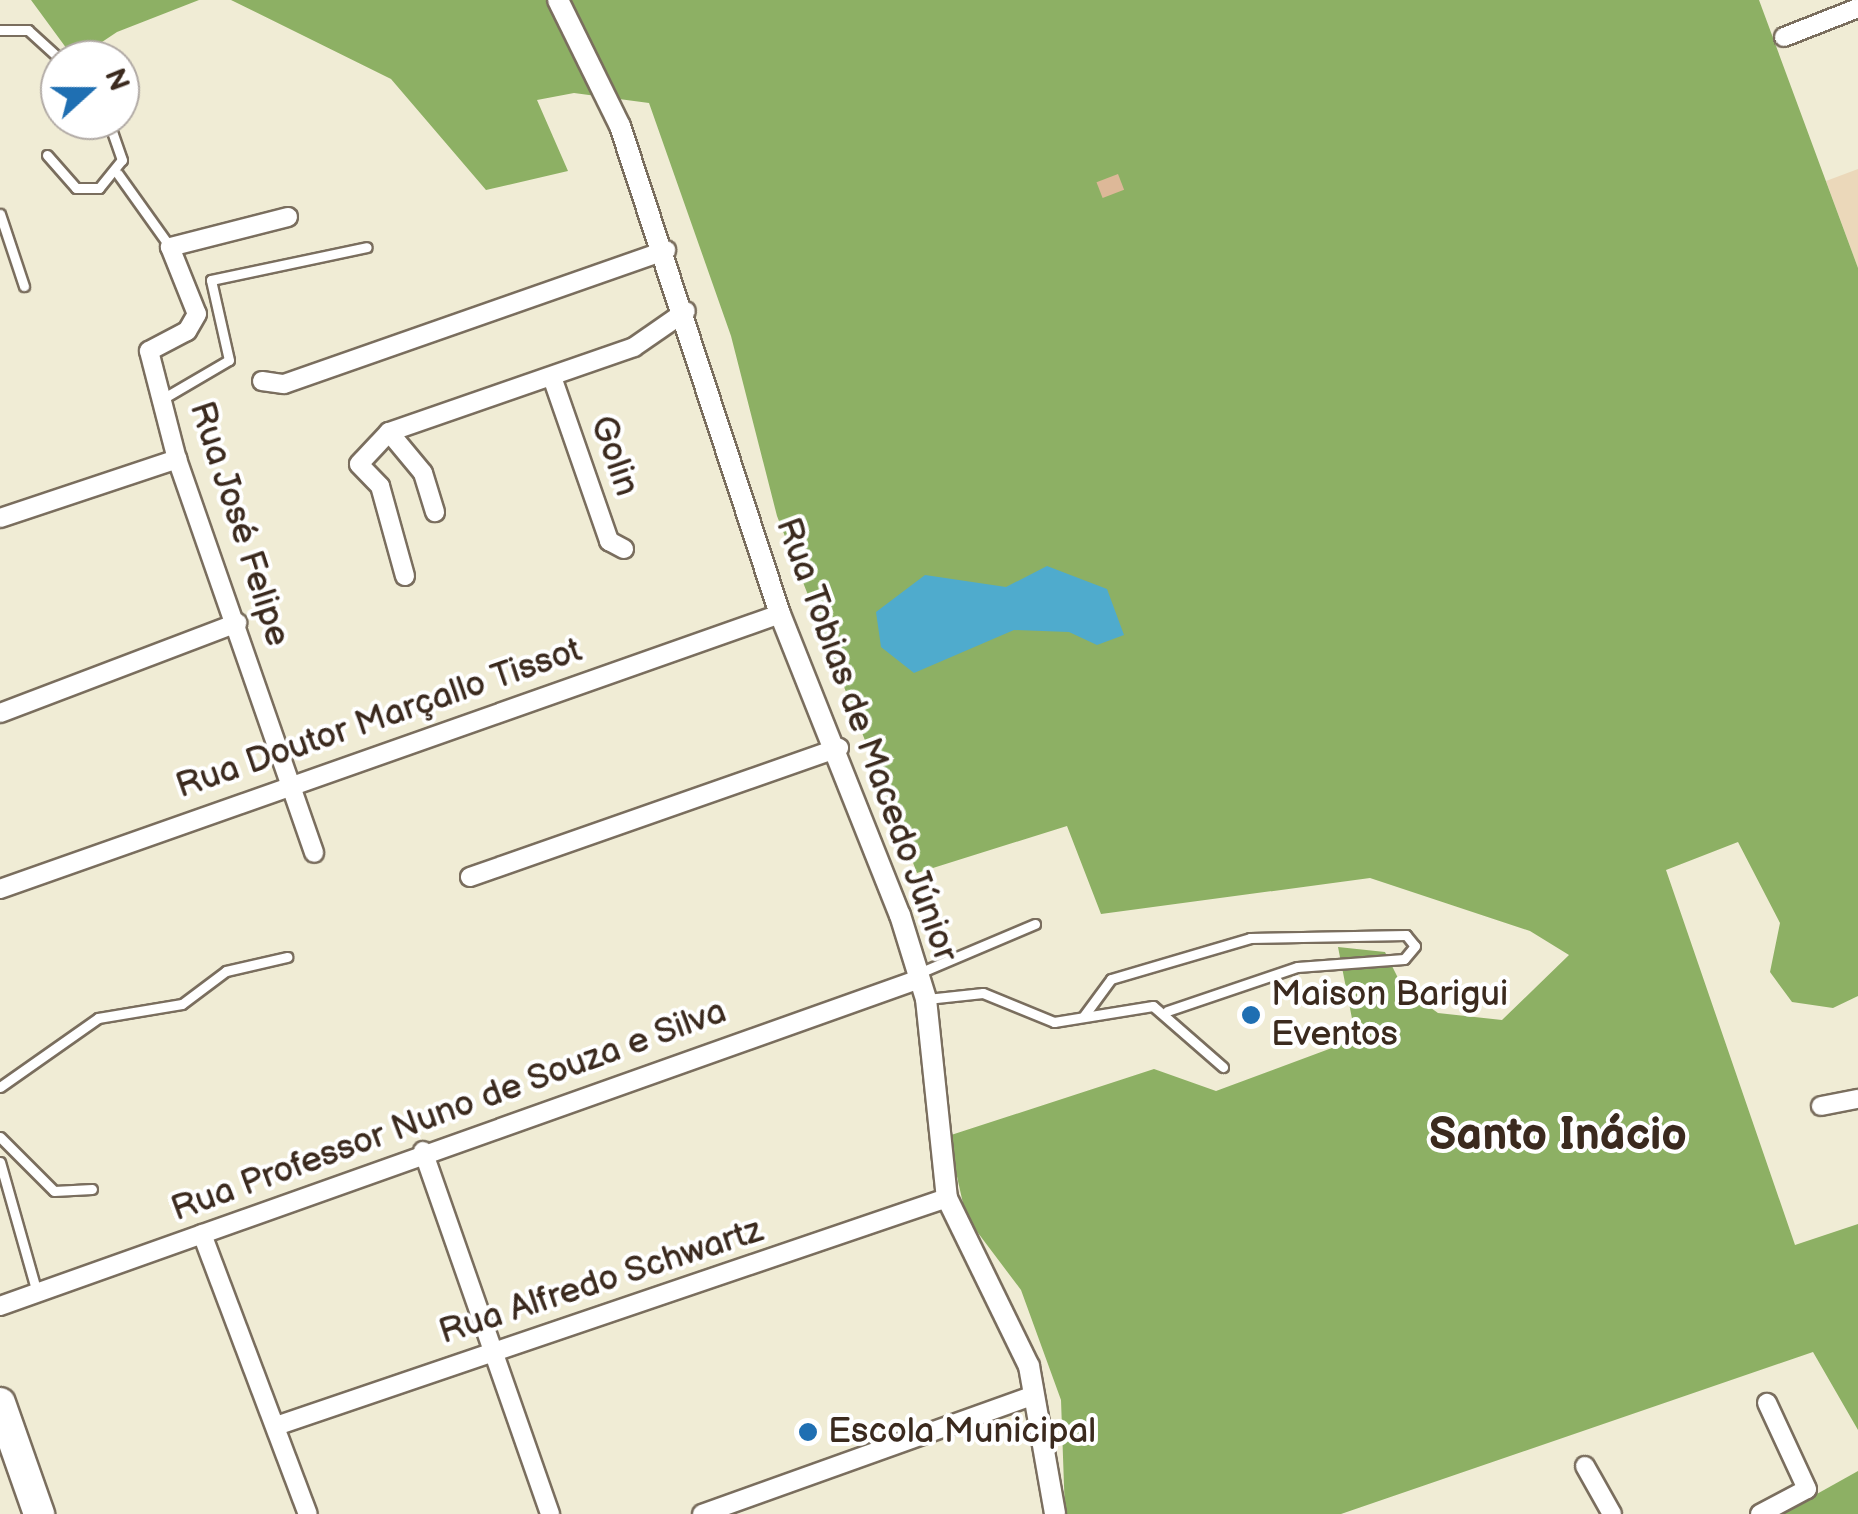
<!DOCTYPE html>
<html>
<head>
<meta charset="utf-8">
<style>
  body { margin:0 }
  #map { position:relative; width:1858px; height:1514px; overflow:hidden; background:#f0ecd5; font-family:"Balsamiq Sans",sans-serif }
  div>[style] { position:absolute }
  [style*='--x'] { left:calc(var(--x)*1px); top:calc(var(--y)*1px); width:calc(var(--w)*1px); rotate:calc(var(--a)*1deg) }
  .built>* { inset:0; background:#ebd8ba }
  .forest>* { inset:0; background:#8db064 }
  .water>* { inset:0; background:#4fabcd }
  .building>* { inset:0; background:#ddb898; transform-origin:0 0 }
  .roads { filter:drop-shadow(2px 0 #7a6e5e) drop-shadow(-2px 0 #7a6e5e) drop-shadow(0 2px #7a6e5e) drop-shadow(0 -2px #7a6e5e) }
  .service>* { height:9px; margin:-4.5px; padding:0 4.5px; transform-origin:4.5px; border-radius:4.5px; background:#fff }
  .minor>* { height:18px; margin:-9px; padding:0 9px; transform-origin:9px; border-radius:9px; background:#fff }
  .tertiary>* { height:20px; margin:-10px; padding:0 10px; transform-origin:10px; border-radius:10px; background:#fff }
  .motorway>* { height:30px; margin:-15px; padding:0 15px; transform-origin:15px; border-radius:15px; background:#fff }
  .dots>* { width:28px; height:28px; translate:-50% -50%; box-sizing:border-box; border:5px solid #fff; border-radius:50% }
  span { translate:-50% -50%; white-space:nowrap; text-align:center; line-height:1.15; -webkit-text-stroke:8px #fff; paint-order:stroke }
  .street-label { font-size:35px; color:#3b2a1e }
  .poi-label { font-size:35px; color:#3b2a1e }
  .left { translate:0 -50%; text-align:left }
  .district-label { font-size:45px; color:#3b2a1e; font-weight:700 }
  .north { position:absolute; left:40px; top:40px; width:100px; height:100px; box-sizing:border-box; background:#fff; border:2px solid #b1aaa5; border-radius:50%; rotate:69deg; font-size:28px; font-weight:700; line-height:40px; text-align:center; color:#3b2a1e }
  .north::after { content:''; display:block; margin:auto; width:35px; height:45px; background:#1f6fb2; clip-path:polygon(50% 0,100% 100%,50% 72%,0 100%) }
</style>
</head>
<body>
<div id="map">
  <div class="built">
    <div style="clip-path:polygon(1858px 169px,1858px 268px,1826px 181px)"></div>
  </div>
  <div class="forest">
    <div style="clip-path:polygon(31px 0,199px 0,117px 32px,75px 60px)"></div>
    <div style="clip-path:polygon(231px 0,1759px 0,1858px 268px,1858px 996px,1833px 1008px,1792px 1002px,1770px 972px,1780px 923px,1738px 842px,1666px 870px,1795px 1245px,1858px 1224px,1858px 1430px,1813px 1352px,1341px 1514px,1065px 1514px,1061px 1400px,1021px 1290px,966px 1217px,948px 1136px,1154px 1069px,1216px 1091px,1356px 1039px,1338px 947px,1385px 952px,1403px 988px,1438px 1013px,1502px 1020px,1569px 955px,1530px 931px,1370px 878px,1101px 914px,1067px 826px,917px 873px,777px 516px,731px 336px,649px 103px,574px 93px,537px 100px,568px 171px,486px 190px,391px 79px)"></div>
    <div style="clip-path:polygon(1858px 1471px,1858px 1514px,1781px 1514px)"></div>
  </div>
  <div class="water">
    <div style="clip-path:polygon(1047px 566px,1107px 589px,1124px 635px,1097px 645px,1069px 632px,1014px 630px,914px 673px,881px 647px,876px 612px,925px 575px,1006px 587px)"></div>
  </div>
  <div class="building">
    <div style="left:1118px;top:174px;width:17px;height:23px;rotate:69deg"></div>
  </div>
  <div class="roads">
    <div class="service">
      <div style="--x:0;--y:30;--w:28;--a:0"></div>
      <div style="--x:28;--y:30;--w:45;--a:42.3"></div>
      <div style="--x:47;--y:155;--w:44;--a:48.7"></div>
      <div style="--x:76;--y:188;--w:23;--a:0"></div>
      <div style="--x:99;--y:188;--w:36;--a:-51"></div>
      <div style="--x:122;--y:160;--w:42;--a:-109.3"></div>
      <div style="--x:118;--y:174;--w:90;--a:54.5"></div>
      <div style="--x:0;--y:214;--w:76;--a:71.6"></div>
      <div style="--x:164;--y:398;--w:75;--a:-30.3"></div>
      <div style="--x:229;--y:360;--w:82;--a:-102.7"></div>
      <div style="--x:211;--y:280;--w:159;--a:-11.9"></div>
      <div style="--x:919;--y:973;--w:126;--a:-22.9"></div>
      <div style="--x:927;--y:999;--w:56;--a:-6.1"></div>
      <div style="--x:983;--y:993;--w:77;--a:22.2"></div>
      <div style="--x:1054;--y:1022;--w:100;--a:-9.2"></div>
      <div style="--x:1153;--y:1006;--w:93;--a:41.1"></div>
      <div style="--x:1083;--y:1017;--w:47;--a:-53.6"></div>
      <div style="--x:1111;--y:979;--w:145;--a:-16.4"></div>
      <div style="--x:1250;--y:938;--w:156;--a:-1.1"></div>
      <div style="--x:1406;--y:935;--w:14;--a:51"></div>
      <div style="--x:1415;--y:946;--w:17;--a:130"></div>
      <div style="--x:1404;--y:959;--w:107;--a:175.7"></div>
      <div style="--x:1297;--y:967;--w:137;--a:161.3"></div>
      <div style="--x:0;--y:1087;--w:120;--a:-35.1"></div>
      <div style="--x:98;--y:1018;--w:85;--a:-9.5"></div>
      <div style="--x:182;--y:1004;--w:55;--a:-36.9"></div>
      <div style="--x:226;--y:971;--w:63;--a:-12.9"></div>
      <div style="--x:0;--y:1137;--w:76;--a:45"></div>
      <div style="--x:54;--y:1191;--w:38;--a:-3"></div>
      <div style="--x:0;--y:1162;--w:136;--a:74.2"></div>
    </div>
    <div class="minor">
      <div style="--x:1784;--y:37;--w:79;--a:-21.4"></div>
      <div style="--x:288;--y:217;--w:122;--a:165.7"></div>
      <div style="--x:170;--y:247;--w:72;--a:68.1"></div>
      <div style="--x:197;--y:314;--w:20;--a:120"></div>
      <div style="--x:187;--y:331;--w:43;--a:152.2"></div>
      <div style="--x:149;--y:351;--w:112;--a:75.5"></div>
      <div style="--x:177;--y:459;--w:417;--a:70.8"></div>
      <div style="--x:552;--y:377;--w:174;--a:70.8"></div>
      <div style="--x:609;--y:541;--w:17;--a:28"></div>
      <div style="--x:262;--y:381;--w:22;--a:8"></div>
      <div style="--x:284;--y:384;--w:405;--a:-19.3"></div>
      <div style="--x:389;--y:432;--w:53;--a:50.3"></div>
      <div style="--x:423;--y:473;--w:41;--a:72.9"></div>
      <div style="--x:0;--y:518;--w:187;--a:-18.4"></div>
      <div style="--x:405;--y:576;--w:93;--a:-105.5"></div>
      <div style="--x:380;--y:486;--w:30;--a:-134"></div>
      <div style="--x:359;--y:464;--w:44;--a:-46.8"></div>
      <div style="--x:389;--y:432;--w:259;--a:-19.1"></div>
      <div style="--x:634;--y:347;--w:63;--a:-34.7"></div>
      <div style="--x:0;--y:713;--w:254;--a:-20.8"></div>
      <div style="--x:470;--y:877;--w:391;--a:-19.3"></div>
      <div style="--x:0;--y:889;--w:827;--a:-19.42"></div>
      <div style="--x:1821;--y:1106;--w:38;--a:-11"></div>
      <div style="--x:423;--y:1151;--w:385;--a:70.7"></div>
      <div style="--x:202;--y:1234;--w:299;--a:69.3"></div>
      <div style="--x:0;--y:1306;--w:976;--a:-19.57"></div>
      <div style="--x:276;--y:1426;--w:709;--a:-18.77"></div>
      <div style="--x:1585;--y:1466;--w:55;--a:60.6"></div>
      <div style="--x:702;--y:1514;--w:353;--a:-19.7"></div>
      <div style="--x:1760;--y:1514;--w:53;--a:-28"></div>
      <div style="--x:1807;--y:1489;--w:95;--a:-114.9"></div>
    </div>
    <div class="tertiary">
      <div style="--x:558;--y:0;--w:140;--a:63.8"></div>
      <div style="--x:620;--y:126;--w:514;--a:71.85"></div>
      <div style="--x:780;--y:614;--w:324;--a:68.3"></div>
      <div style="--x:900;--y:915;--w:88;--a:72.8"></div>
      <div style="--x:926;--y:999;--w:200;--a:84"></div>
      <div style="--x:947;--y:1198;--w:187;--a:64"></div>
      <div style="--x:1029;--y:1366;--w:150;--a:80"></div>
    </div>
    <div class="motorway">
      <div style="--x:0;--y:1403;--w:118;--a:70.6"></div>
    </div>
  </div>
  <div class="dots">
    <div style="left:1251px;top:1015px;background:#1f6fb2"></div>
    <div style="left:808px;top:1432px;background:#1f6fb2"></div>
  </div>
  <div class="street-label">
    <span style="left:614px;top:456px;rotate:71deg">Golin</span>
    <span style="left:239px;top:524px;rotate:72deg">Rua José Felipe</span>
    <span style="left:379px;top:719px;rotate:-19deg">Rua Doutor Marçallo Tissot</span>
    <span style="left:866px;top:740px;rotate:70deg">Rua Tobias de Macedo Júnior</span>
    <span style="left:449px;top:1111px;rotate:-20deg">Rua Professor Nuno de Souza e Silva</span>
    <span style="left:601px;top:1282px;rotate:-18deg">Rua Alfredo Schwartz</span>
  </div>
  <div class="poi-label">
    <span class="left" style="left:1271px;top:1015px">Maison Barigui<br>Eventos</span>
    <span class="left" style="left:828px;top:1432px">Escola Municipal</span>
  </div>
  <div class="district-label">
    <span style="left:1558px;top:1136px">Santo Inácio</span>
  </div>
  <div class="north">N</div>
</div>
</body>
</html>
